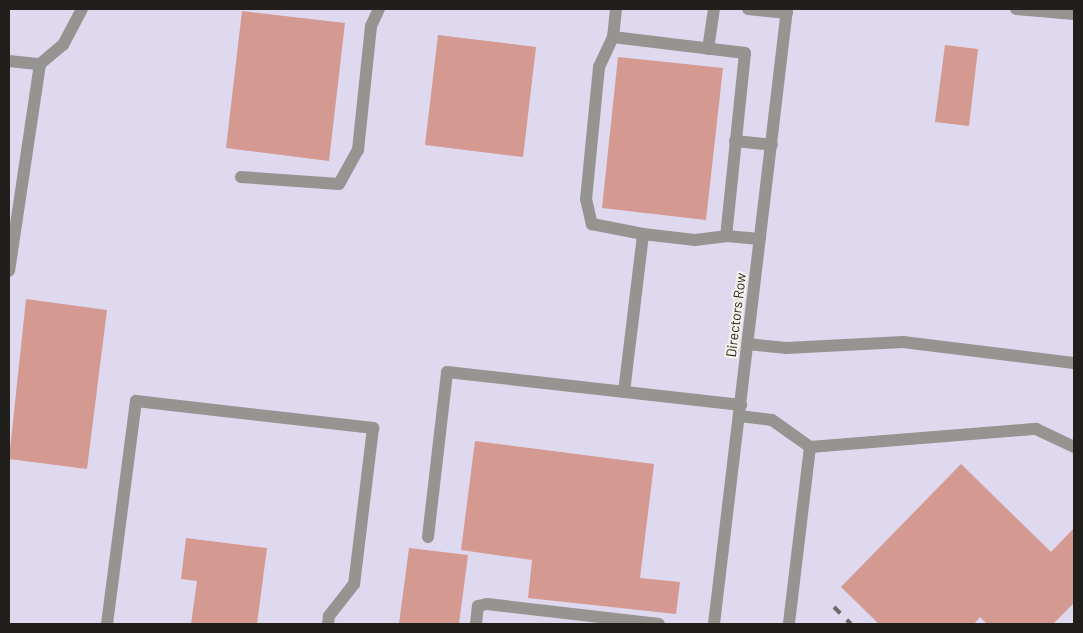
<!DOCTYPE html>
<style>
body{margin:0}
#map{position:relative;width:1083px;height:633px;overflow:hidden;background:#ebe6dd;font-family:Barlow,sans-serif}
div>[style]{position:absolute}
.industrial>*{inset:0;background:#ded9ef}
.building>*{inset:0;background:#d49991}
.minor>*{height:12px;margin:-6px;padding:0 6px;transform-origin:6px;border-radius:6px;background:#959490}
.rail>*{height:4px;margin-top:-2px;transform-origin:0;background:repeating-linear-gradient(90deg,#6d6a65 0 9px,transparent 0 18px)}
span{translate:-50% -50%;white-space:nowrap;text-align:center;line-height:1.15;-webkit-text-stroke:4.5px #f8f3ea;paint-order:stroke}
.street-label{font-size:14px;color:#211f1c}
.frame{position:absolute;inset:0;border:10px solid #211f1c;pointer-events:none}
</style>
<div id="map">
<div class="industrial">
<i style="clip-path:polygon(9px 9px,1074px 9px,1074px 624px,9px 624px)"></i>
</div>
<div class="building">
<i style="clip-path:polygon(242px 11px,345px 23px,329px 161px,226px 148px)"></i>
<i style="clip-path:polygon(438px 35px,536px 47px,523px 157px,425px 145px)"></i>
<i style="clip-path:polygon(945px 45px,978px 49px,969px 126px,935px 122px)"></i>
<i style="clip-path:polygon(618px 57px,723px 68px,706px 220px,602px 208px)"></i>
<i style="clip-path:polygon(26px 299px,107px 310px,87px 469px,9px 459px)"></i>
<i style="clip-path:polygon(475px 441px,654px 464px,640px 578px,680px 582px,676px 614px,528px 598px,532px 560px,461px 550px)"></i>
<i style="clip-path:polygon(961px 464px,1051px 552px,1074px 528px,1074px 603px,1053px 624px,987px 624px,980px 617px,974px 624px,879px 624px,841px 587px)"></i>
<i style="clip-path:polygon(186px 538px,267px 548px,257px 624px,191px 624px,197px 581px,181px 579px)"></i>
<i style="clip-path:polygon(409px 548px,468px 555px,459px 624px,399px 624px)"></i>
</div>
<div class="minor">
<i style="left:616px;top:9px;width:28px;rotate:96deg"></i>
<i style="left:613px;top:37px;width:133px;rotate:6.9deg"></i>
<i style="left:745px;top:53px;width:184px;rotate:95.9deg"></i>
<i style="left:726px;top:236px;width:34px;rotate:5deg"></i>
<i style="left:748px;top:9px;width:39px;rotate:6deg"></i>
<i style="left:1016px;top:9px;width:58px;rotate:4.9deg"></i>
<i style="left:613px;top:37px;width:33px;rotate:115deg"></i>
<i style="left:599px;top:67px;width:133px;rotate:95.6deg"></i>
<i style="left:586px;top:199px;width:26px;rotate:77deg"></i>
<i style="left:592px;top:224px;width:52px;rotate:11.1deg"></i>
<i style="left:708px;top:49px;width:40px;rotate:-81.5deg"></i>
<i style="left:9px;top:61px;width:31px;rotate:6deg"></i>
<i style="left:40px;top:64px;width:209px;rotate:98.5deg"></i>
<i style="left:40px;top:64px;width:30px;rotate:-40deg"></i>
<i style="left:63px;top:45px;width:41px;rotate:-62.2deg"></i>
<i style="left:735px;top:141px;width:37px;rotate:6deg"></i>
<i style="left:241px;top:177px;width:98px;rotate:4.1deg"></i>
<i style="left:339px;top:184px;width:39px;rotate:-61deg"></i>
<i style="left:358px;top:150px;width:125px;rotate:-84deg"></i>
<i style="left:371px;top:26px;width:19px;rotate:-65deg"></i>
<i style="left:748px;top:344px;width:38px;rotate:6deg"></i>
<i style="left:786px;top:348px;width:117px;rotate:-2.9deg"></i>
<i style="left:903px;top:342px;width:172px;rotate:7deg"></i>
<i style="left:624px;top:392px;width:159px;rotate:-83.1deg"></i>
<i style="left:643px;top:234px;width:52px;rotate:6.6deg"></i>
<i style="left:695px;top:240px;width:31px;rotate:-7deg"></i>
<i style="left:739px;top:416px;width:33px;rotate:7deg"></i>
<i style="left:772px;top:420px;width:47px;rotate:35.4deg"></i>
<i style="left:810px;top:447px;width:178px;rotate:96.8deg"></i>
<i style="left:810px;top:447px;width:227px;rotate:-4.6deg"></i>
<i style="left:1036px;top:429px;width:42px;rotate:25.3deg"></i>
<i style="left:428px;top:537px;width:166px;rotate:-83.4deg"></i>
<i style="left:447px;top:372px;width:296px;rotate:6.4deg"></i>
<i style="left:107px;top:624px;width:225px;rotate:-82.6deg"></i>
<i style="left:136px;top:401px;width:239px;rotate:6.5deg"></i>
<i style="left:373px;top:428px;width:157px;rotate:96.9deg"></i>
<i style="left:354px;top:584px;width:41px;rotate:128deg"></i>
<i style="left:329px;top:616px;width:8px;rotate:97deg"></i>
<i style="left:476px;top:624px;width:18px;rotate:-84deg"></i>
<i style="left:478px;top:606px;width:9px;rotate:-13deg"></i>
<i style="left:487px;top:604px;width:173px;rotate:6.6deg"></i>
<i style="left:714px;top:624px;width:619px;rotate:-83.23deg"></i>
</div>
<div class="rail">
<i style="left:834px;top:607px;width:24px;rotate:45deg"></i>
</div>
<div class="street-label">
<span style="left:736px;top:315px;rotate:-83deg">Directors Row</span>
</div>
<div class="frame"></div>
</div>
